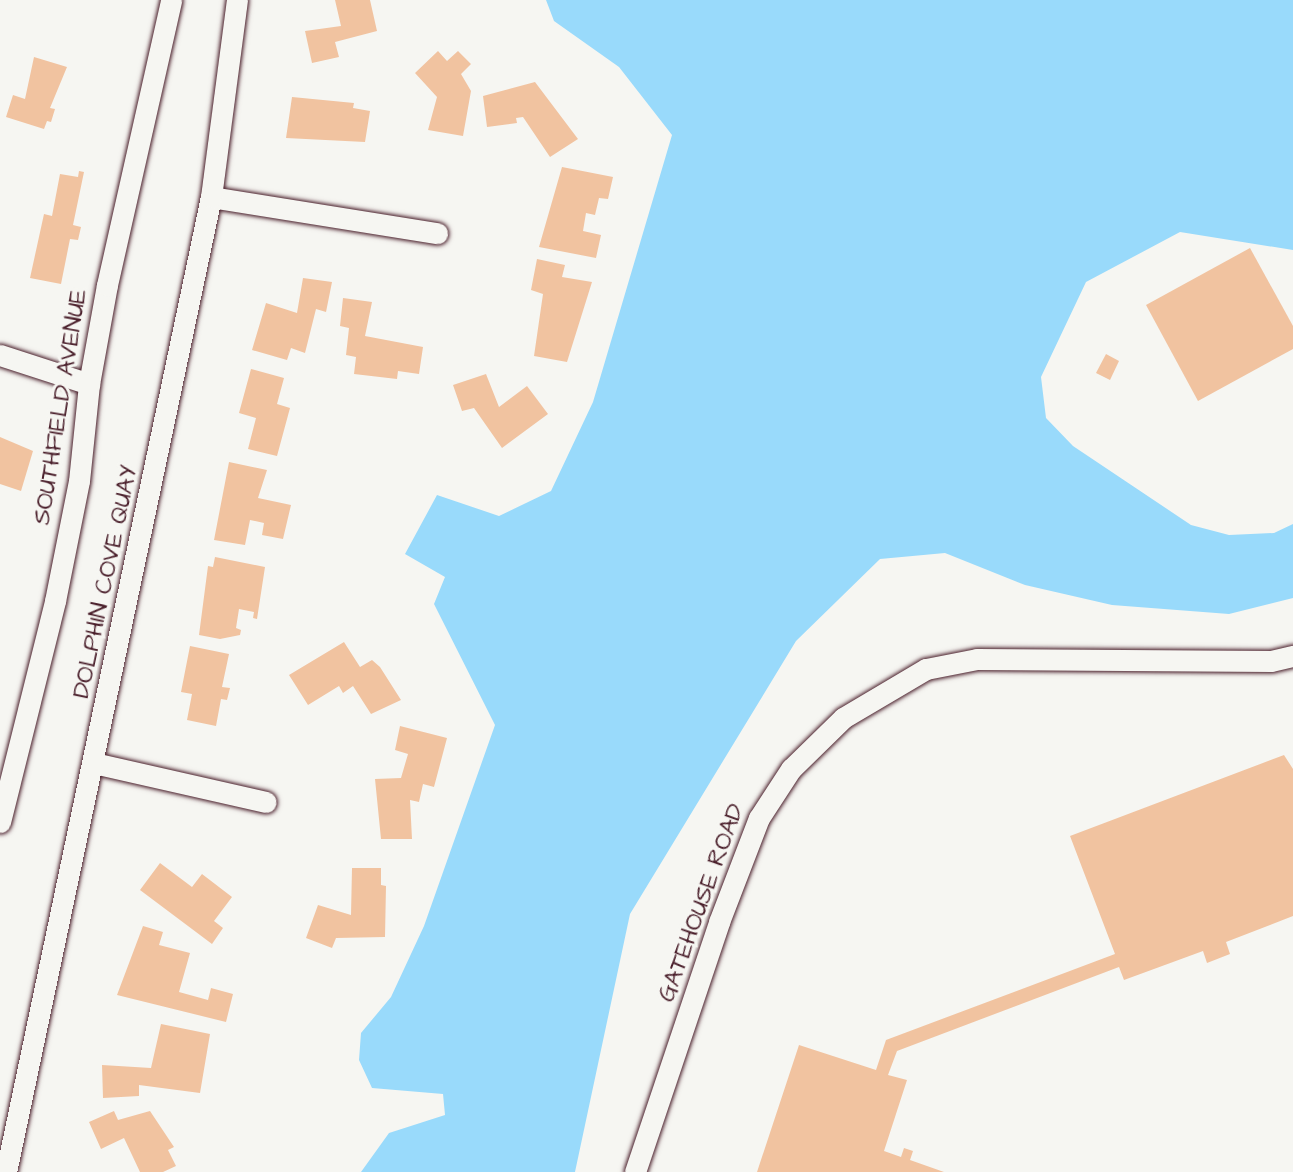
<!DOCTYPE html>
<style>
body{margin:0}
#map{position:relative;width:1293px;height:1172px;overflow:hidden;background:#f6f6f2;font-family:"Architects Daughter",sans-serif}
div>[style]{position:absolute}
.water>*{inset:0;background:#99dafb}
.building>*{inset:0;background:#f1c3a0}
.roads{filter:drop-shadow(0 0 2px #4a1f2b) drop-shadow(0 0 2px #4a1f2b)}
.street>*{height:21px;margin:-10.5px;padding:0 10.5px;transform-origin:10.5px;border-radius:10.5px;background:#f6f6f2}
span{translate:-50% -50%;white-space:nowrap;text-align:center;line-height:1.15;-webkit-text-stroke:6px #f6f6f2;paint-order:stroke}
.street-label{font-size:24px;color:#4a1f2b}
</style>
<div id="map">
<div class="water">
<i style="clip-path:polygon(546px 0,1293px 0,1293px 250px,1180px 232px,1086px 282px,1041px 377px,1046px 418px,1073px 446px,1191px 525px,1229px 535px,1274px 533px,1293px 524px,1293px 598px,1229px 614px,1112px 605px,1025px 585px,945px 553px,880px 559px,796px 641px,630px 914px,575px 1172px,361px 1172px,389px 1133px,445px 1115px,443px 1094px,372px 1088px,359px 1060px,361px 1033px,391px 997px,424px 926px,495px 725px,434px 604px,445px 577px,405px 554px,437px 495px,499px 516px,551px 491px,593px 402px,672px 135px,619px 67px,554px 21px)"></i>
</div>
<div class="building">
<i style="clip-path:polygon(335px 0,370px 0,377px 31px,335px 42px,339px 57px,312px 63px,305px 31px,341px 26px)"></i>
<i style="clip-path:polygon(438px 51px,447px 61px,458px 51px,471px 64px,461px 74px,471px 91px,463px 136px,428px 130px,437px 97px,415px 73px)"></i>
<i style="clip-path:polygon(34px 57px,67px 67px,50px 108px,55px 109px,51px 122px,47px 121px,44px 129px,6px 117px,13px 95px,25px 99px)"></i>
<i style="clip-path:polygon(535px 82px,578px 139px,550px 157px,523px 117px,516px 118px,517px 123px,487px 127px,483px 96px)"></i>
<i style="clip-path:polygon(292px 97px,354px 103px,353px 108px,370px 111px,365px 142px,286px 138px)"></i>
<i style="clip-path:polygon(562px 167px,613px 177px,608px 199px,599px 198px,595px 215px,586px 213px,583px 231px,601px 235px,596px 258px,539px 247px)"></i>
<i style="clip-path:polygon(79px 171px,84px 172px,73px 225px,81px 227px,78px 240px,70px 239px,61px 284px,30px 278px,44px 214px,52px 216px,60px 174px,78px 177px)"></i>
<i style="clip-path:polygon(1250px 248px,1293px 326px,1293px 349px,1198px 401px,1146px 305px)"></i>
<i style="clip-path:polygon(537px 259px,565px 265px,562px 277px,592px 282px,567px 362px,534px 356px,543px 294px,531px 290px)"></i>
<i style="clip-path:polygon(303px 278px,332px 282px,326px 312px,316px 309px,305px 353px,291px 348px,287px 360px,252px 350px,266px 303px,297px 313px)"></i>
<i style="clip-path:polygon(343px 298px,372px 302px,365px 336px,423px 347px,419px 374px,398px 371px,397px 379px,354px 374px,356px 357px,346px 355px,349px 328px,340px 326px)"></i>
<i style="clip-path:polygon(1106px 354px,1119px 361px,1110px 380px,1096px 373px)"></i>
<i style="clip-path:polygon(251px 369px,284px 378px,277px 404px,290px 408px,277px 456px,248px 449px,256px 418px,239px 413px)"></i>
<i style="clip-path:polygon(486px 374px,499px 407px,527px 386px,548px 414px,502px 448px,474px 408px,462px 411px,453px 385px)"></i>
<i style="clip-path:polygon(0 437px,33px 451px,21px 491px,0 484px)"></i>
<i style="clip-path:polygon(229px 462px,267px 470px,258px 498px,291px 505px,283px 539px,262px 535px,264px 523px,250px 520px,245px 545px,214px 540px)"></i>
<i style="clip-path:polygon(215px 557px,265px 567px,257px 619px,253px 618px,254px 612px,239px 609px,236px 628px,241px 630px,240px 635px,220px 639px,199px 635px,208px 566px,213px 567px)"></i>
<i style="clip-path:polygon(344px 642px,360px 667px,372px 660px,380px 667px,401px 700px,371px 714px,353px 686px,343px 693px,339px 686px,308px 705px,289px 675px)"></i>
<i style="clip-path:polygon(190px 646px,229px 654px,222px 687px,230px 688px,227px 700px,221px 699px,216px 726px,187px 720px,192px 694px,181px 692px)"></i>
<i style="clip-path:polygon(400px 726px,447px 738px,434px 787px,423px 784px,419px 802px,410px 800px,412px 839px,381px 839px,375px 779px,401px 778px,408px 754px,395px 750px)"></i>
<i style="clip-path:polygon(1284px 755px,1293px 769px,1293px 916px,1226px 942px,1230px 954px,1207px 963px,1203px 951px,1124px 980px,1119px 967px,897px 1051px,888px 1075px,907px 1080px,884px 1151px,901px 1157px,904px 1148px,913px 1151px,910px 1160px,944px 1172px,757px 1172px,799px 1045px,876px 1070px,886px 1040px,1115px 954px,1070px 836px)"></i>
<i style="clip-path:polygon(160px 863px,192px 887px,202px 874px,232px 897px,214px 921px,223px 928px,212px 944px,140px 890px)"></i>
<i style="clip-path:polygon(352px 868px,381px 868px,381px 885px,386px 886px,385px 937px,336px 938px,332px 948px,306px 938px,318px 905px,351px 915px)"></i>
<i style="clip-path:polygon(143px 926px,163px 932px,159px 945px,190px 953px,179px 992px,208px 1000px,211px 988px,233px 994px,226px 1022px,117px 995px)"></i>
<i style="clip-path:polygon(161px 1024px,210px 1034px,200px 1093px,139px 1085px,139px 1096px,103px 1098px,102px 1065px,151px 1068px)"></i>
<i style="clip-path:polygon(114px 1111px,118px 1120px,150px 1111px,174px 1147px,168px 1150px,176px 1166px,163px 1172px,140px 1172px,124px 1138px,101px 1149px,89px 1122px)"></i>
</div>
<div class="roads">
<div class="street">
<i style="left:211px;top:197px;width:229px;rotate:9.1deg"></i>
<i style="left:0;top:355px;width:94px;rotate:18deg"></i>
<i style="left:94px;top:763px;width:176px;rotate:12.8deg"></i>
<i style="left:0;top:822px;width:228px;rotate:-76deg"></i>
<i style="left:55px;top:601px;width:122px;rotate:-78.7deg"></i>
<i style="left:79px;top:481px;width:98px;rotate:-84.1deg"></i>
<i style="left:89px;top:384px;width:101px;rotate:-79.7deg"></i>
<i style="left:107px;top:285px;width:292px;rotate:-77.3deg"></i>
<i style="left:6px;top:1172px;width:996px;rotate:-78.13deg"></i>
<i style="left:211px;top:197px;width:199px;rotate:-82.5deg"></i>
<i style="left:635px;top:1172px;width:264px;rotate:-71.4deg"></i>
<i style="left:719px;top:922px;width:111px;rotate:-69deg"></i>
<i style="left:759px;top:818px;width:59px;rotate:-56.9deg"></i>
<i style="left:791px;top:769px;width:73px;rotate:-44.4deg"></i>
<i style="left:843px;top:718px;width:96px;rotate:-30.6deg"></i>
<i style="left:926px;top:669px;width:52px;rotate:-11.1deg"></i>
<i style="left:977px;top:659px;width:294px;rotate:0.4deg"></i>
<i style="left:1271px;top:661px;width:23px;rotate:-13deg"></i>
</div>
</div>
<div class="street-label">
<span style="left:61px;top:407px;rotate:-81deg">SOUTHFIELD AVENUE</span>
<span style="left:106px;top:582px;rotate:-78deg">DOLPHIN COVE QUAY</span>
<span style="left:702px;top:903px;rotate:-70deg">GATEHOUSE ROAD</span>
</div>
</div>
